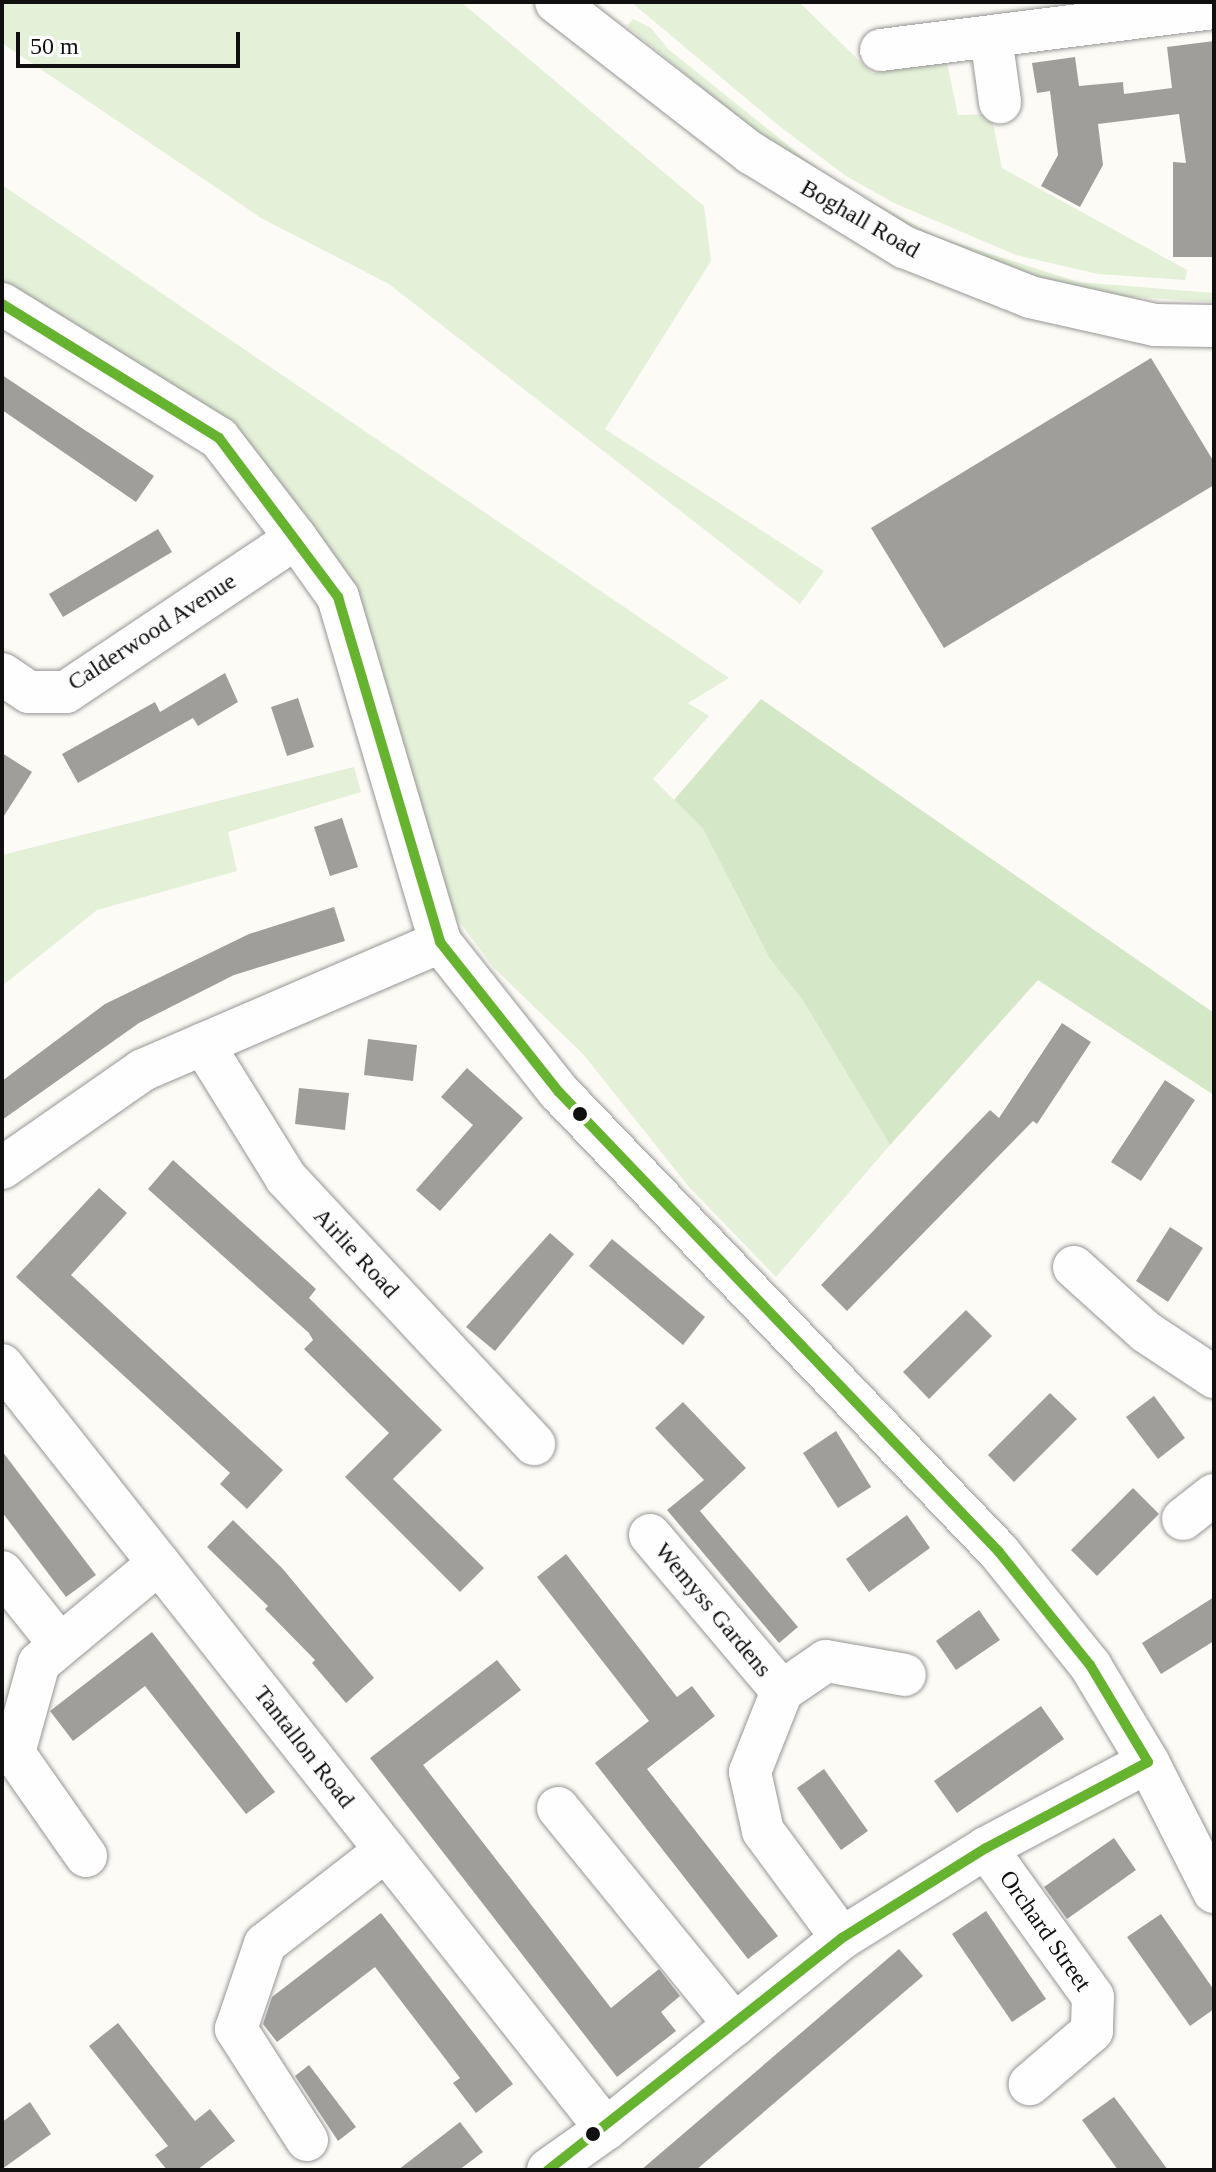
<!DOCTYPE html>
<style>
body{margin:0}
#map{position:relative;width:1216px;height:2172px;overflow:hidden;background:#fcfbf6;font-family:Georgia,serif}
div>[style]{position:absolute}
.green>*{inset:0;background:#e4f0d8}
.forest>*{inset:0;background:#d4e7c6}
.building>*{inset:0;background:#a09e9b}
.roads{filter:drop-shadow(0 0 2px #969694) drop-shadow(0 0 2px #969694)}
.minor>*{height:42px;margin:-21px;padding:0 21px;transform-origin:21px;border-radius:21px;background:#fffefe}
.bus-1>*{height:10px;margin:-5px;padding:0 5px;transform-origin:5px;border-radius:5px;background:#65b32e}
.dots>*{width:22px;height:22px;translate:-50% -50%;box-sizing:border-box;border:4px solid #fff;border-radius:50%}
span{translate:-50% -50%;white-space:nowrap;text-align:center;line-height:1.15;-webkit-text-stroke:8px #fff;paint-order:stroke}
.street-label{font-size:24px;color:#101010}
.frame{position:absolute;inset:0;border:4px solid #101010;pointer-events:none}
.scale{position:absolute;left:16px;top:32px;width:224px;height:36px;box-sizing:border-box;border:4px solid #101010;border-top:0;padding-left:10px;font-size:24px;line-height:28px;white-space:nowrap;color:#101010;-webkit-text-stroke:6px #fff;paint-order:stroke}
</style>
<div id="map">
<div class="green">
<i style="clip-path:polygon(2px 2px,461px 2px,704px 206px,711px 261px,605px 429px,824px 571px,800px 604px,389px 284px,261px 218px,2px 43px)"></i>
<i style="clip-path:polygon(631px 2px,799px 2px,872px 73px,947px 63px,958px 115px,991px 114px,1002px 168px,1187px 270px,1185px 280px,1098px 274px,1016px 255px,894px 203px,846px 176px,778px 125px)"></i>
<i style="clip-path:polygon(633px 19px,651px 28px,668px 49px,829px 178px,935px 236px,1078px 282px,1214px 293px,1214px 302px,1119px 296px,1026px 277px,932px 242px,778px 150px,627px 26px)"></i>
<i style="clip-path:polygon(2px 185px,729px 678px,688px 703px,709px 716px,653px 779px,703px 829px,770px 959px,802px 999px,890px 1145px,776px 1277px,689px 1187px,583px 1054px,493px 967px,453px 913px,407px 757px,356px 611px,308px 517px,235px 436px,2px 283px)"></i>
<i style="clip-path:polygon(354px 767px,361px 792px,228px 832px,237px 871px,97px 910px,2px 986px,2px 855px)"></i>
</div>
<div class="forest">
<i style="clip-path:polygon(761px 699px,1214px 1013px,1214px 1095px,1038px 980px,890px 1145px,802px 999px,770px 959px,703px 829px,674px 800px)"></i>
</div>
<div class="building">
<i style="clip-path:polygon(1214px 41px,1214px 257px,1173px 257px,1173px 162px,1186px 163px,1179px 114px,1098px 124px,1103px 165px,1080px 207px,1041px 186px,1058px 155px,1050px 91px,1037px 93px,1032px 63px,1075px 57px,1079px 86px,1123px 82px,1124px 94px,1172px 88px,1167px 47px)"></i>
<i style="clip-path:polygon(1151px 358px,1214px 462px,1214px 485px,944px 648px,871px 528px)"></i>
<i style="clip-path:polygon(2px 375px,154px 476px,136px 502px,2px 410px)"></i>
<i style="clip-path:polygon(158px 529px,172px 552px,63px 617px,49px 594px)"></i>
<i style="clip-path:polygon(225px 673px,238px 702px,198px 726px,193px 718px,78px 783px,62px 754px,155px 702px,160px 712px)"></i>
<i style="clip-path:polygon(298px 698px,314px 747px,287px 756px,271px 707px)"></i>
<i style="clip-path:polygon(2px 753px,32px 772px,2px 819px)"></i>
<i style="clip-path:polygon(342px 818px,358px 867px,330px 876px,314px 827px)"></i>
<i style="clip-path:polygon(334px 907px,345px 941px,234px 975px,139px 1023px,2px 1120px,2px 1081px,105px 1004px,249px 934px)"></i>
<i style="clip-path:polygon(1062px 1023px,1091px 1042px,1037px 1124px,1033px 1121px,847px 1311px,821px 1285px,990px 1110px,999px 1118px)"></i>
<i style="clip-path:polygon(368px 1039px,417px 1045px,413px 1081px,364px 1075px)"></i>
<i style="clip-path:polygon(467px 1068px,523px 1118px,440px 1211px,416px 1190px,473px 1125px,441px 1097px)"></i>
<i style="clip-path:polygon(1165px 1080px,1195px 1100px,1141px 1181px,1111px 1162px)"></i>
<i style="clip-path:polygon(299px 1088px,349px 1093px,345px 1130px,295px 1124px)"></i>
<i style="clip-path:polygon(173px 1160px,316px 1289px,309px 1298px,442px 1430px,393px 1479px,484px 1568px,460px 1592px,345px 1477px,389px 1433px,304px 1349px,313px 1340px,309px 1333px,148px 1189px)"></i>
<i style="clip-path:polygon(99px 1188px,127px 1213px,71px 1275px,283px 1470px,247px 1509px,220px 1484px,230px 1473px,16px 1277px)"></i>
<i style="clip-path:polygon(1170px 1227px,1203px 1248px,1168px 1302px,1136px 1281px)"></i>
<i style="clip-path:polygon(550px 1233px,574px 1254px,495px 1351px,466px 1327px)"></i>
<i style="clip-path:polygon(612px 1239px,705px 1317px,683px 1345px,589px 1266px)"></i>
<i style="clip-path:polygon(966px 1310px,992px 1336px,929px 1399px,903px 1372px)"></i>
<i style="clip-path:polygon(1050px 1393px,1077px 1419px,1014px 1482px,988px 1455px)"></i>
<i style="clip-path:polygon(1154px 1396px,1185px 1438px,1158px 1459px,1126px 1417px)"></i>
<i style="clip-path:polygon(683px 1402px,746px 1468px,700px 1511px,798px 1627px,779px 1643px,667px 1510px,704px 1480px,655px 1428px)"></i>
<i style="clip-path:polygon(836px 1431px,871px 1487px,838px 1508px,803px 1453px)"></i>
<i style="clip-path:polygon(2px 1451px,96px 1575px,66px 1597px,2px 1512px)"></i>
<i style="clip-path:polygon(1133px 1488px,1159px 1514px,1097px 1576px,1071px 1550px)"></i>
<i style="clip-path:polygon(907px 1515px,930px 1548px,869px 1592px,846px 1559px)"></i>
<i style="clip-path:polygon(233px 1520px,282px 1568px,374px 1678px,346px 1703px,312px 1663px,315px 1660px,265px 1609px,268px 1606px,207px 1547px)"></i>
<i style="clip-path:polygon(566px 1554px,677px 1697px,692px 1686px,715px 1716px,647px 1769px,778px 1936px,748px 1959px,595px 1763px,649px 1721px,537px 1577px)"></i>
<i style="clip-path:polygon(1214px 1597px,1214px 1641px,1161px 1674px,1142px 1643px)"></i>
<i style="clip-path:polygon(979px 1610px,1000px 1640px,956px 1670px,936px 1641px)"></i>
<i style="clip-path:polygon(152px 1632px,275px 1792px,246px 1814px,145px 1686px,73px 1741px,50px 1711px)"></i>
<i style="clip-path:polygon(497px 1660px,521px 1690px,423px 1765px,611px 2008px,659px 1969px,680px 1996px,661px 2012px,676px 2031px,617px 2077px,370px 1758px)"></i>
<i style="clip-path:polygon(1041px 1706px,1064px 1739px,957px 1813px,934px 1781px)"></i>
<i style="clip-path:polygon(824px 1769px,868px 1831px,841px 1850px,797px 1788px)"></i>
<i style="clip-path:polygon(1114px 1838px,1136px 1870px,1067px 1919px,1044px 1887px)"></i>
<i style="clip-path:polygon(986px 1911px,1046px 1999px,1012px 2022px,952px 1934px)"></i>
<i style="clip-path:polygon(381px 1913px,513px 2084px,476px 2113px,453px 2083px,460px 2078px,375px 1967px,277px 2042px,263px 2024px,272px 1997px)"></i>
<i style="clip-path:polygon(1161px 1914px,1214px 1990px,1214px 2009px,1190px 2026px,1127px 1937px)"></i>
<i style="clip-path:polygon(899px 1949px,923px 1976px,696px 2170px,641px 2170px)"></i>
<i style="clip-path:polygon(118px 2023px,195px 2121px,210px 2109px,235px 2141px,197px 2170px,167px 2170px,155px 2155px,168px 2146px,89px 2046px)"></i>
<i style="clip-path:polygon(309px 2065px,356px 2127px,338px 2141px,295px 2076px)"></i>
<i style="clip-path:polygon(1114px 2097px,1129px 2117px,1168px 2170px,1118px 2170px,1082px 2120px)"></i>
<i style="clip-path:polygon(30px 2102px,51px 2134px,2px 2169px,2px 2122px)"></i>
<i style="clip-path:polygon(460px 2122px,483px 2152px,459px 2170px,398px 2170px)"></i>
</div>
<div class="roads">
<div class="minor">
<i style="left:556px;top:2px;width:247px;rotate:37.8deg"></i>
<i style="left:751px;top:153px;width:180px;rotate:31.6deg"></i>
<i style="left:904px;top:247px;width:136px;rotate:21.6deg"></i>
<i style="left:1030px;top:297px;width:128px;rotate:12.6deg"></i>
<i style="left:1155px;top:325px;width:59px;rotate:1deg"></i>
<i style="left:991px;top:37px;width:66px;rotate:82.1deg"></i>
<i style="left:881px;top:50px;width:336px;rotate:-7.2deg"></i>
<i style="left:2px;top:304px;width:255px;rotate:31.7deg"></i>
<i style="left:219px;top:438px;width:126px;rotate:52.4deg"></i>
<i style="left:296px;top:538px;width:72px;rotate:54.6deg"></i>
<i style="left:338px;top:597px;width:360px;rotate:73.5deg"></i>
<i style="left:440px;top:942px;width:191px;rotate:51.6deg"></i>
<i style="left:559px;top:1092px;width:637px;rotate:46.27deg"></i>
<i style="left:999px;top:1552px;width:145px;rotate:51.2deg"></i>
<i style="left:1090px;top:1665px;width:113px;rotate:59.1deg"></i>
<i style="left:1148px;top:1762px;width:146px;rotate:63.1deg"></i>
<i style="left:2px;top:674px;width:32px;rotate:34deg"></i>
<i style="left:29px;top:692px;width:37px"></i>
<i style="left:66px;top:692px;width:277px;rotate:-33.8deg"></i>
<i style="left:203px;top:1044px;width:158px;rotate:58.2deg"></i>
<i style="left:286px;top:1178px;width:364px;rotate:47deg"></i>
<i style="left:2px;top:1168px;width:172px;rotate:-34.8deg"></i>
<i style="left:143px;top:1070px;width:323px;rotate:-23.3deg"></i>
<i style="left:1074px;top:1267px;width:97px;rotate:42.1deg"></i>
<i style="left:1146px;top:1332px;width:82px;rotate:33.5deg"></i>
<i style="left:2px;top:1365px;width:974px;rotate:51.67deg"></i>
<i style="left:1183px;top:1519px;width:39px;rotate:-38deg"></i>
<i style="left:650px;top:1535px;width:204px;rotate:49.8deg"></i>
<i style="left:782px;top:1691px;width:87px;rotate:111.6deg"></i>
<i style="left:750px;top:1772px;width:60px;rotate:77.6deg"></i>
<i style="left:763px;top:1831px;width:133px;rotate:53.6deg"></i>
<i style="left:2px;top:1572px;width:93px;rotate:51.5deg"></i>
<i style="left:782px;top:1691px;width:53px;rotate:-34.3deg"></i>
<i style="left:826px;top:1661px;width:80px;rotate:10deg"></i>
<i style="left:558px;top:1808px;width:280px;rotate:50.8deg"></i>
<i style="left:986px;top:1848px;width:183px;rotate:54.3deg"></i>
<i style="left:1093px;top:1997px;width:34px;rotate:92deg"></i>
<i style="left:1092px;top:2031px;width:82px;rotate:139.5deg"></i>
<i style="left:86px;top:1856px;width:126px;rotate:-125deg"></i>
<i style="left:14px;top:1753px;width:93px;rotate:-74.5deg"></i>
<i style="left:39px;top:1663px;width:156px;rotate:-39.8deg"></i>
<i style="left:307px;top:2140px;width:132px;rotate:-122.6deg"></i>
<i style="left:236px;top:2029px;width:90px;rotate:-71.2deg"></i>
<i style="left:265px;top:1944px;width:153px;rotate:-37.8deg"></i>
<i style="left:548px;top:2170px;width:71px;rotate:-35.3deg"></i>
<i style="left:606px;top:2129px;width:304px;rotate:-39deg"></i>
<i style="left:842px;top:1938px;width:170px;rotate:-32deg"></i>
<i style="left:986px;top:1848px;width:183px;rotate:-28deg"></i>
</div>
</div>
<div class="bus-1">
<i style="left:2px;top:304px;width:255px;rotate:31.7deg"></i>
<i style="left:219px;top:438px;width:199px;rotate:53.2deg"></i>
<i style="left:338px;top:597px;width:360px;rotate:73.5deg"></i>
<i style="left:440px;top:942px;width:191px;rotate:51.6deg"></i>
<i style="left:559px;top:1092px;width:637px;rotate:46.27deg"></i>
<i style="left:999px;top:1552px;width:145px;rotate:51.2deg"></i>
<i style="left:1090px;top:1665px;width:113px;rotate:59.1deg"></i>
<i style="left:1148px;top:1762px;width:183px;rotate:152deg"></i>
<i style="left:986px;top:1848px;width:170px;rotate:148deg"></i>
<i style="left:842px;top:1938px;width:375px;rotate:141.7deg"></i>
</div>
<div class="dots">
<i style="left:580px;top:1114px;background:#101010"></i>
<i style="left:593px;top:2134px;background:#101010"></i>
</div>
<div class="street-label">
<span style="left:860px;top:219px;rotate:30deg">Boghall Road</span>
<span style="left:152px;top:632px;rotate:-33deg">Calderwood Avenue</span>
<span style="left:356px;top:1253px;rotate:47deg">Airlie Road</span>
<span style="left:713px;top:1610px;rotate:50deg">Wemyss Gardens</span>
<span style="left:304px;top:1747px;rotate:52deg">Tantallon Road</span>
<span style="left:1045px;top:1931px;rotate:55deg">Orchard Street</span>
</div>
<div class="frame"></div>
<div class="scale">50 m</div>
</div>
